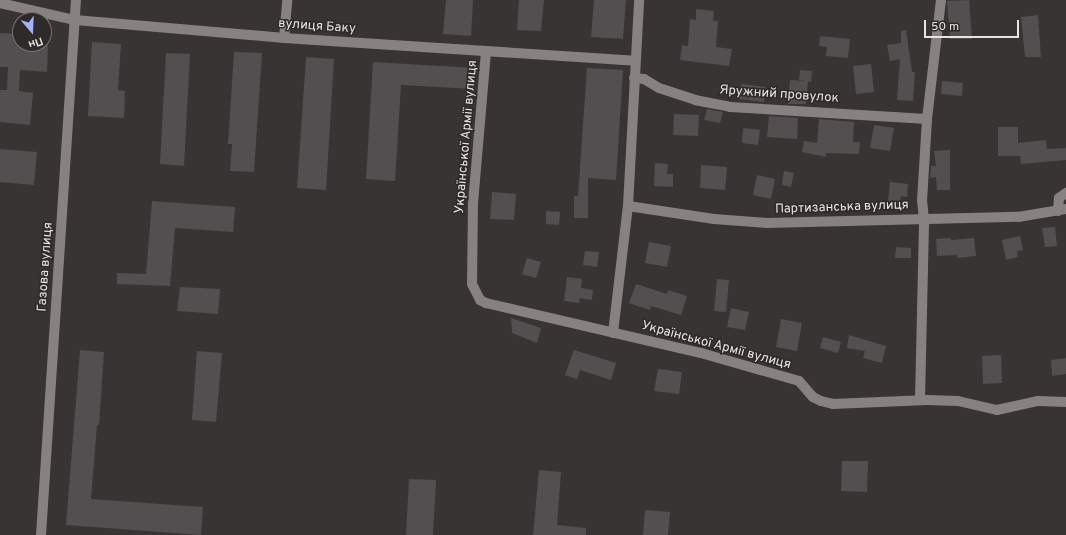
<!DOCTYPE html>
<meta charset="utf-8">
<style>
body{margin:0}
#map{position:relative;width:1066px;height:535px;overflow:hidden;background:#383434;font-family:Overpass,sans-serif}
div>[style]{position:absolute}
.building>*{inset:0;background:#534e50}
.minor>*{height:10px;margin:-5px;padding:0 5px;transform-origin:5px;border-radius:5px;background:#878181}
span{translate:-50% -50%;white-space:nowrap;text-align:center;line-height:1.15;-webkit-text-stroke:3px #2e2a2a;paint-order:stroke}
.street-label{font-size:13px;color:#e7e4e4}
.north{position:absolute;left:12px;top:12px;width:40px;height:40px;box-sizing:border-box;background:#2e2a2a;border:1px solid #787474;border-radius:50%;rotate:161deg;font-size:11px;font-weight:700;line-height:16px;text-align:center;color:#e7e4e4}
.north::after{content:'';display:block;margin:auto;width:14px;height:18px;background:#a6b1fc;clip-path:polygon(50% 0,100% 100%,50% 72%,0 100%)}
.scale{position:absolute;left:924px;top:20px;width:95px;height:18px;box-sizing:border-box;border:2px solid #e7e4e4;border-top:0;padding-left:5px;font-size:12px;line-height:14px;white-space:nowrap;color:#e7e4e4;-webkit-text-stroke:3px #2e2a2a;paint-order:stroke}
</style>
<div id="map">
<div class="building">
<i style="clip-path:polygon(446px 0,473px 0,471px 36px,443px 34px)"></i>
<i style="clip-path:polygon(519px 0,544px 0,541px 31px,517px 30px)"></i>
<i style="clip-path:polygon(594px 0,626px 0,623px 39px,591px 37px)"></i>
<i style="clip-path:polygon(969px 0,972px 39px,950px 39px,947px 1px)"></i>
<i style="clip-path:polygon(696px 9px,714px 11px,713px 21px,718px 21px,716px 47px,732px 49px,729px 66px,680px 60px,682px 45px,688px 46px,690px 19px,696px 20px)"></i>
<i style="clip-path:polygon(1038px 15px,1041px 57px,1025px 57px,1021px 17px)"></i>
<i style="clip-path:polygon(906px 30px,912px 72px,915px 72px,913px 101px,897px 100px,900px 59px,890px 61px,887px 45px,901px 43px,901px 31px)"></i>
<i style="clip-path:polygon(0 33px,20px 34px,20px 44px,48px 44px,47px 72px,20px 70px,19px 91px,33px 93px,30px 125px,0 122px,0 90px,7px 90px,8px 67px,0 67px)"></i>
<i style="clip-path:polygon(820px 36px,850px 39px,848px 58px,826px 56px,827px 47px,819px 46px)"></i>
<i style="clip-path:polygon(92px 42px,121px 44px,118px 90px,125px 91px,124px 118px,88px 116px)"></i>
<i style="clip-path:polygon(234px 52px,262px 53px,254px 172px,230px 171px,232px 144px,228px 144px)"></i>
<i style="clip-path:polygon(166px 53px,190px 54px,184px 166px,160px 164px)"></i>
<i style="clip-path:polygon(306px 57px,334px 59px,326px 190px,297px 188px)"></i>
<i style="clip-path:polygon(373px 62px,475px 68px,474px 89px,401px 85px,395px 181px,366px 179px)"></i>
<i style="clip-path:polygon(871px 64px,874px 92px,856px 94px,853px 66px)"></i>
<i style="clip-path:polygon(587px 68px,623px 70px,616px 180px,588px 178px,588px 218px,574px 218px,574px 196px,578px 196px)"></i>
<i style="clip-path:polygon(800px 70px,812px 71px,811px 82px,808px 81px,806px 104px,788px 104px,790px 80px,806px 81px,799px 80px)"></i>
<i style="clip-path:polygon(942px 81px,963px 83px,962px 96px,941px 94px)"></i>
<i style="clip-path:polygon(741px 84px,766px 87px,764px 102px,739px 99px)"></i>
<i style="clip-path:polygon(707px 109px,723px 112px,720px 123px,704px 120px)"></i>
<i style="clip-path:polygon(674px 114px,699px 115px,698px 136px,673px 135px)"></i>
<i style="clip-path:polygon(769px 116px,798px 118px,797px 139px,767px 137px)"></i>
<i style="clip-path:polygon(819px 119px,854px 122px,853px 142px,860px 142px,859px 154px,826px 153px,826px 157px,802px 152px,804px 141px,817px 143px)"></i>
<i style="clip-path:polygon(874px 125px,894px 128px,890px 151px,870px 148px)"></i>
<i style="clip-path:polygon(998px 127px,1018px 127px,1018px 143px,1046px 140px,1047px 149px,1066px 148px,1066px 160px,1021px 164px,1020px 156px,998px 156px)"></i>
<i style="clip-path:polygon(743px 128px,760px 130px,758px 145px,742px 143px)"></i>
<i style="clip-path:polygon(0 149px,37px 152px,34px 185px,0 182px)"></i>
<i style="clip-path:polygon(950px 150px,950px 190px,937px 190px,936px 177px,930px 178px,931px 166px,936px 166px,934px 151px)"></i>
<i style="clip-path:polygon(655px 163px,668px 164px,667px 174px,673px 174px,673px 187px,654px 186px)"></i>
<i style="clip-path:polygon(701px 165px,727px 167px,725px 190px,700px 188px)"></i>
<i style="clip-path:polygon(784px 171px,794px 173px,791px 187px,782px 185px)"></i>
<i style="clip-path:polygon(757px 175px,775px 179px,771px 199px,753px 195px)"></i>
<i style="clip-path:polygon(890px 182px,908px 184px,907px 197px,901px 196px,900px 203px,888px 201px)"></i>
<i style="clip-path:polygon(492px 192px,516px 194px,514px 220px,490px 219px)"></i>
<i style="clip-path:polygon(152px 201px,235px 207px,233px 232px,175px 228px,170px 286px,117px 284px,117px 273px,146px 274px)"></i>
<i style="clip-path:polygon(546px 211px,560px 212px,559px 225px,546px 224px)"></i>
<i style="clip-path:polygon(1055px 227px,1057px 246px,1045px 247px,1042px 228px)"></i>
<i style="clip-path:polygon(1020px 236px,1023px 250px,1017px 251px,1018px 257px,1006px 260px,1002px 240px)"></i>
<i style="clip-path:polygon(951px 238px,951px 240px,974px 238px,976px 256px,957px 258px,957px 255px,937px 256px,936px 239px)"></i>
<i style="clip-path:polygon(649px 242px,671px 246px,667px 267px,645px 263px)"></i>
<i style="clip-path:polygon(896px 247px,911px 248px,911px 258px,895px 258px)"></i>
<i style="clip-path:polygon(585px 251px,599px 252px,597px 267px,583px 265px)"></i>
<i style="clip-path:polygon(527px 258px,541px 262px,536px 278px,522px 274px)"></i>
<i style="clip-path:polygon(567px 277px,582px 279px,581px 288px,593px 290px,592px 300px,580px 298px,579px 303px,564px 301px)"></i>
<i style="clip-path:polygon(717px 279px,729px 280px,726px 312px,714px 311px)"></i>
<i style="clip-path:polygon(636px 284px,667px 294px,668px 290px,687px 296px,681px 315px,651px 306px,650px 310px,629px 303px)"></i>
<i style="clip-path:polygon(180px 287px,220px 289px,218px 314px,177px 311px)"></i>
<i style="clip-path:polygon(731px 308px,749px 312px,745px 330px,727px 327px)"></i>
<i style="clip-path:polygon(511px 318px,541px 328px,537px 343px,512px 333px)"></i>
<i style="clip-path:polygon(781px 319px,802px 323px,797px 351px,776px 347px)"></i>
<i style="clip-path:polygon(849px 335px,886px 346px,882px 363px,863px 358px,865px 351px,847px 348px)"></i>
<i style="clip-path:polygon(823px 337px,841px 342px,838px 353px,820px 348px)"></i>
<i style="clip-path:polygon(80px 350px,104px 352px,99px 425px,97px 425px,91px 499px,203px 507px,201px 535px,66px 525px)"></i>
<i style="clip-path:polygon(574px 350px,616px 363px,611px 380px,580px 370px,577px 379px,565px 375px)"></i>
<i style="clip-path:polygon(197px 351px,222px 353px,216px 422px,192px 420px)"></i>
<i style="clip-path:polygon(1001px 355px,1002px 383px,983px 384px,982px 356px)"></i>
<i style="clip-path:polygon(1066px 358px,1066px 374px,1052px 376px,1051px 360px)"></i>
<i style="clip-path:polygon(658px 369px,682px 372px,679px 394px,654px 391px)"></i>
<i style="clip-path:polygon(842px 461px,868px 461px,867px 492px,841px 491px)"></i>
<i style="clip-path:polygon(539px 470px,561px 472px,557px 525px,586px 528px,586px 535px,533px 535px)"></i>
<i style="clip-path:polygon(409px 479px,436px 480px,433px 535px,406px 535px)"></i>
<i style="clip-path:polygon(645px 510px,670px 512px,668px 535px,643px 535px)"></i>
</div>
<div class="minor">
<i style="left:0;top:3px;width:77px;rotate:12.8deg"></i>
<i style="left:75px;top:20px;width:210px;rotate:4.9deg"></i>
<i style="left:284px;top:38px;width:352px;rotate:3.7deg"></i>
<i style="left:284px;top:38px;width:38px;rotate:-85deg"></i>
<i style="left:486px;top:52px;width:153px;rotate:94.9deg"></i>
<i style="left:473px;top:204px;width:80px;rotate:90.7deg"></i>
<i style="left:472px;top:284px;width:18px;rotate:63deg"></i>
<i style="left:480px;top:300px;width:7px;rotate:27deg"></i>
<i style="left:486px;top:303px;width:221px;rotate:13.1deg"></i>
<i style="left:701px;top:353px;width:102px;rotate:15.9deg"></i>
<i style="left:799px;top:381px;width:21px;rotate:49deg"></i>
<i style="left:813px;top:397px;width:9px;rotate:27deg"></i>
<i style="left:821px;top:401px;width:12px;rotate:14deg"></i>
<i style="left:833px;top:404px;width:94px;rotate:-2.4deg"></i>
<i style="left:927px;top:400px;width:31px;rotate:2deg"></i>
<i style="left:958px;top:401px;width:40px;rotate:13deg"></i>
<i style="left:997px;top:410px;width:42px;rotate:-12.4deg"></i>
<i style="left:1038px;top:401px;width:28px;rotate:2deg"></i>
<i style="left:634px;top:78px;width:10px;rotate:6deg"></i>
<i style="left:644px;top:79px;width:17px;rotate:31deg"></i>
<i style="left:659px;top:88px;width:38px;rotate:18deg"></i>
<i style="left:695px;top:100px;width:36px;rotate:11deg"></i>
<i style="left:730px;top:107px;width:197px;rotate:3.5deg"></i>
<i style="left:628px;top:206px;width:87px;rotate:8.6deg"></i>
<i style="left:714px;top:219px;width:53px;rotate:4.3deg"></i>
<i style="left:767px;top:223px;width:251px;rotate:-1.4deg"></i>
<i style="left:1018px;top:217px;width:49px;rotate:-9.5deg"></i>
<i style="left:1058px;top:211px;width:13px;rotate:-86deg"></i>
<i style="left:1059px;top:198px;width:9px;rotate:-36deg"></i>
<i style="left:613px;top:333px;width:128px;rotate:-83.3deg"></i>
<i style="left:628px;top:206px;width:206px;rotate:-86.9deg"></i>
<i style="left:920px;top:400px;width:181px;rotate:-88.7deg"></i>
<i style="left:924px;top:219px;width:18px;rotate:-96deg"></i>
<i style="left:922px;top:201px;width:82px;rotate:-86.5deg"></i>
<i style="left:927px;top:119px;width:120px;rotate:-83.3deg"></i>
<i style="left:41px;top:535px;width:536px;rotate:-86.26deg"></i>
</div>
<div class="street-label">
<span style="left:317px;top:27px;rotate:4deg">вулиця Баку</span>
<span style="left:779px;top:95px;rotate:4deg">Яружний провулок</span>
<span style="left:467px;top:137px;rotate:-85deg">Української Армії вулиця</span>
<span style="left:842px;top:208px;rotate:-2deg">Партизанська вулиця</span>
<span style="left:46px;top:267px;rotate:-86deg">Газова вулиця</span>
<span style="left:716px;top:346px;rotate:15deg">Української Армії вулиця</span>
</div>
<div class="north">Пн</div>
<div class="scale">50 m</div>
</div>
